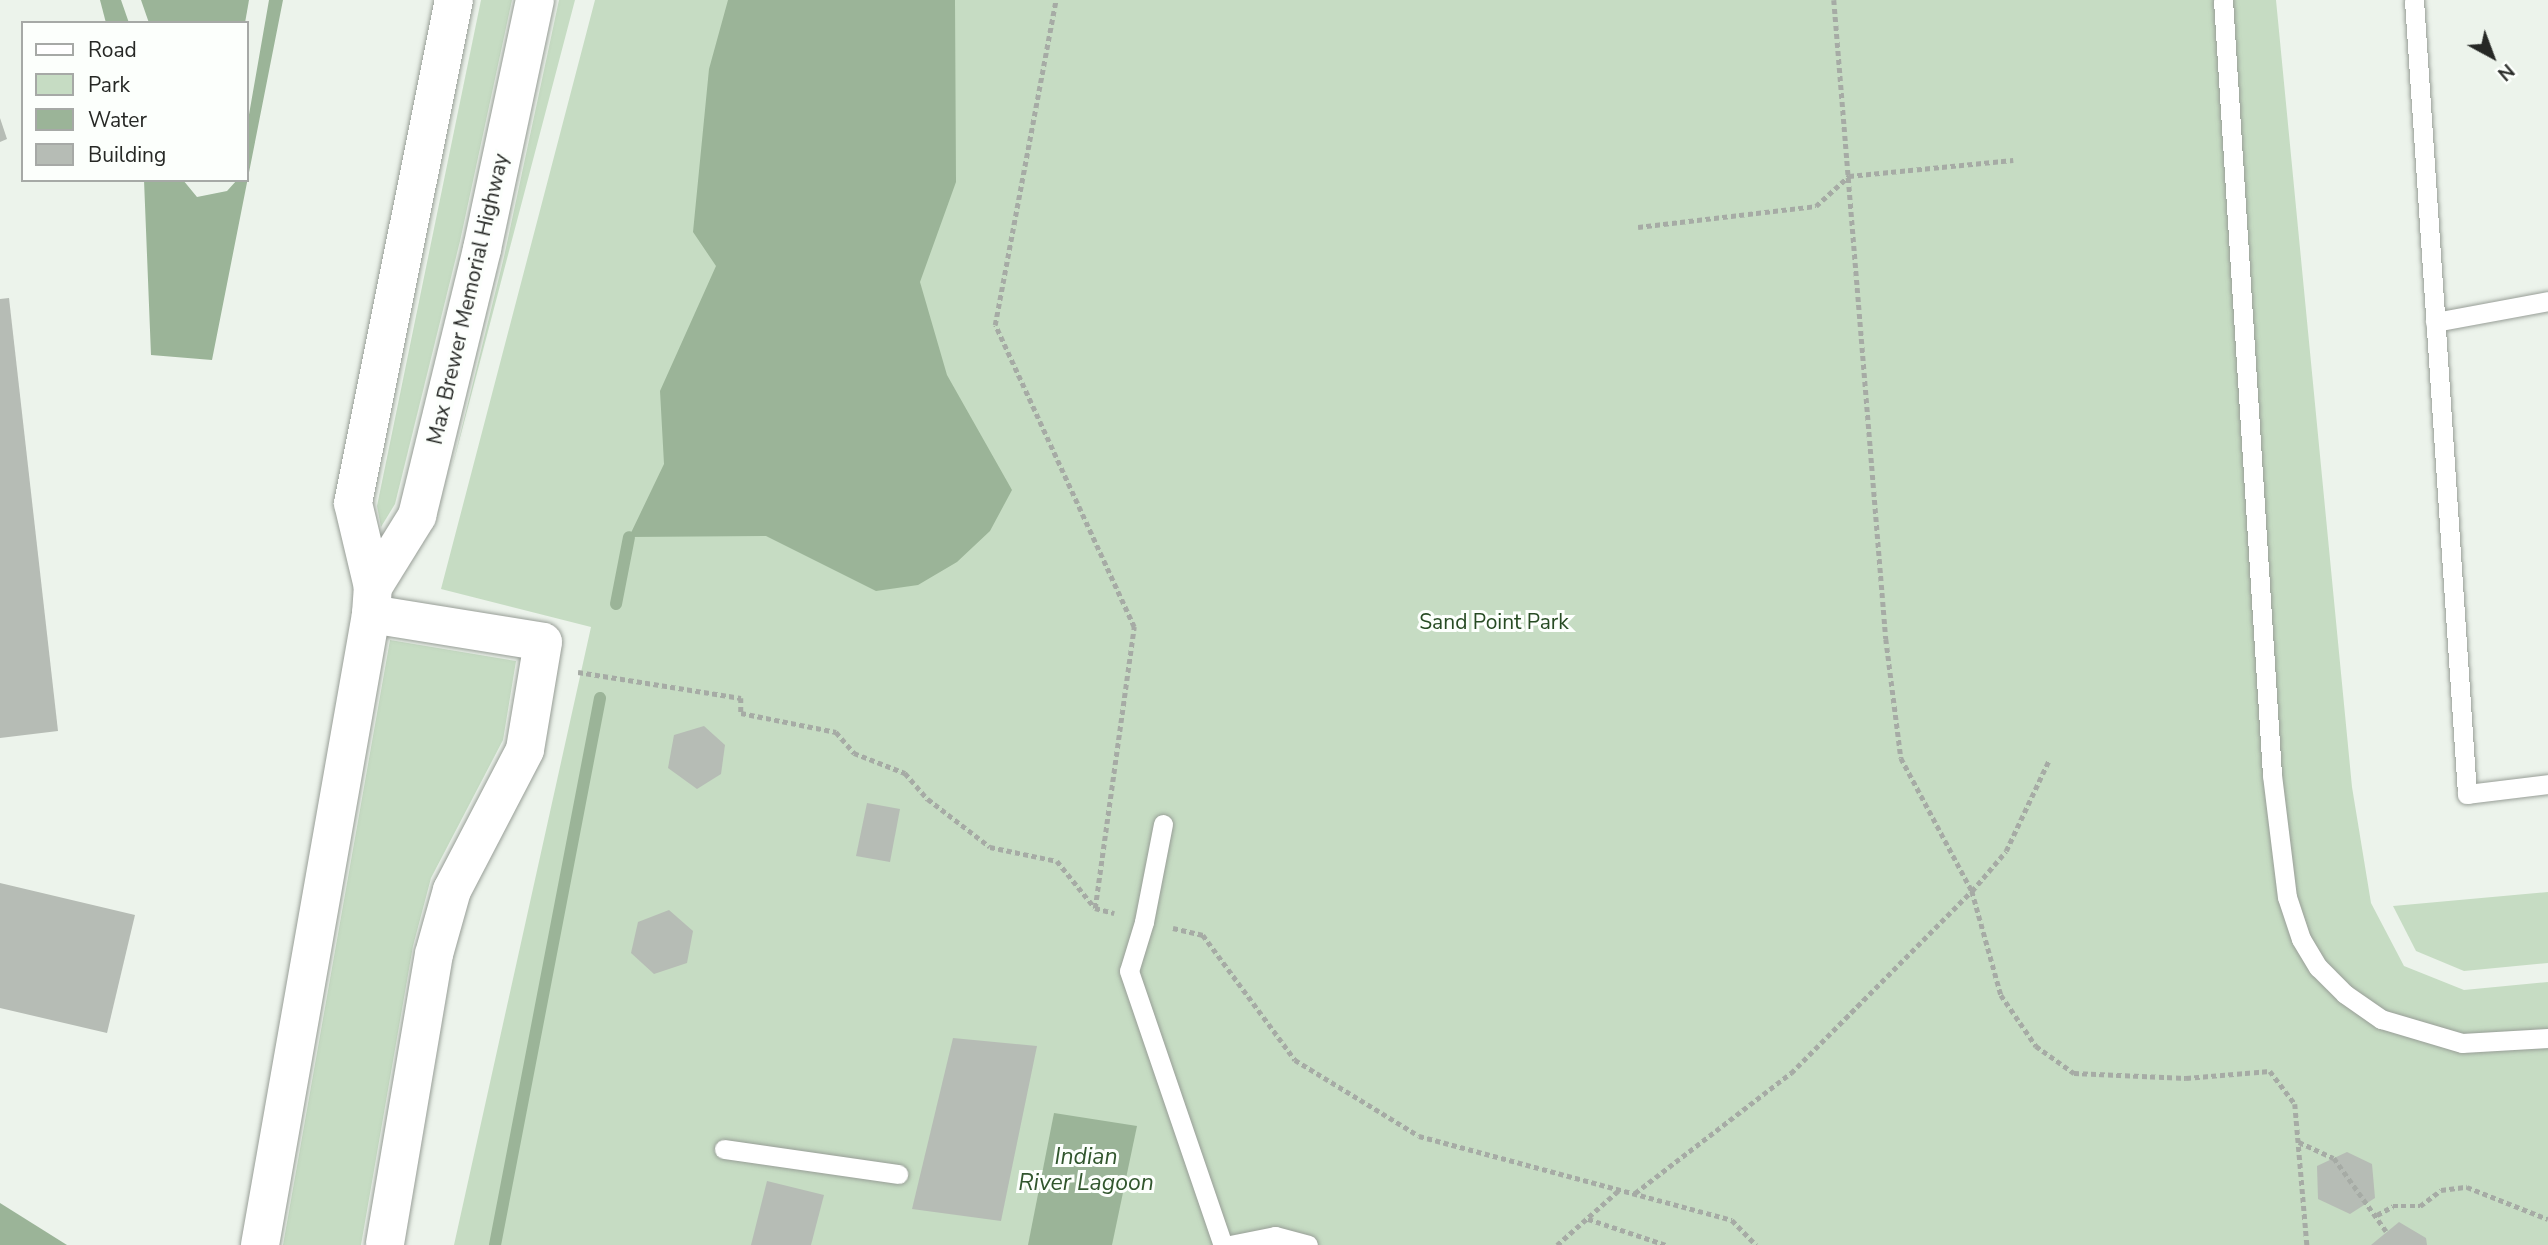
<!DOCTYPE html>
<style>
body{margin:0}
#map{position:relative;width:2548px;height:1245px;overflow:hidden;background:#ecf3eb;font-family:"Nunito Sans",sans-serif}
div>[style]{position:absolute}
.green>*{inset:0;background:#c6dcc3}
.water>*{inset:0;background:#9bb498}
.stream>*{height:12px;margin:-6px;padding:0 6px;transform-origin:6px;border-radius:6px;background:#9bb498}
.building>*{inset:0;background:#b6bcb5}
.path>*{height:4.5px;margin-top:-2.25px;transform-origin:0;background:repeating-linear-gradient(90deg,#a6aba5 0 5px,transparent 0 8.5px)}
.roads{filter:drop-shadow(0 0 2px #989e97) drop-shadow(0 0 2px #989e97)}
.service>*{height:19px;margin:-9.5px;padding:0 9.5px;transform-origin:9.5px;border-radius:9.5px;background:#fff}
.minor>*{height:38px;margin:-19px;padding:0 19px;transform-origin:19px;border-radius:19px;background:#fff}
.secondary>*{height:38px;margin:-19px;padding:0 19px;transform-origin:19px;border-radius:19px;background:#fff}
span{translate:-50% -50%;white-space:nowrap;text-align:center;line-height:1.15;-webkit-text-stroke:6px #fcfffc;paint-order:stroke}
.street-label{font-size:21px;color:#262825}
.park-label{font-size:21px;color:#274b23}
.water-label{font-size:23px;color:#31562d;font-style:italic}
.legend{position:absolute;left:21px;top:21px;width:228px;height:161px;box-sizing:border-box;background:#fcfffc;border:2px solid #a6a9a6;margin:0;padding:9px 12px;list-style:none;font-size:21px;color:#262825}
.legend li{display:flex;align-items:center;gap:14px;height:35px}
.legend b{width:35px;border:2px solid #a6a9a6}
.north{position:absolute;left:2457px;top:21px;width:70px;height:70px;-webkit-text-stroke:5px #fcfffc;paint-order:stroke;rotate:139deg;font-size:19px;font-weight:700;line-height:28px;text-align:center;color:#262825}
.north::after{content:'';display:block;margin:auto;width:24px;height:32px;background:#262825;clip-path:polygon(50% 0,100% 100%,50% 72%,0 100%)}
</style>
<div id="map">
<div class="green">
<i style="clip-path:polygon(481px 0,512px 0,460px 241px,395px 504px,381px 527px,377px 506px)"></i>
<i style="clip-path:polygon(559px 0,575px 0,451px 472px,504px 257px)"></i>
<i style="clip-path:polygon(595px 0,2276px 0,2352px 787px,2371px 903px,2404px 966px,2464px 990px,2548px 982px,2548px 1245px,454px 1245px,591px 627px,441px 589px)"></i>
<i style="clip-path:polygon(390px 640px,516px 661px,503px 740px,431px 878px,413px 946px,361px 1245px,283px 1245px)"></i>
<i style="clip-path:polygon(2548px 892px,2548px 963px,2464px 971px,2416px 951px,2393px 906px)"></i>
</div>
<div class="water">
<i style="clip-path:polygon(100px 0,121px 0,129px 23px,106px 23px)"></i>
<i style="clip-path:polygon(141px 0,249px 0,245px 23px,149px 23px)"></i>
<i style="clip-path:polygon(269px 0,283px 0,212px 360px,151px 355px,144px 180px,183px 180px,197px 197px,227px 191px,237px 180px,247px 180px,247px 126px)"></i>
<i style="clip-path:polygon(728px 0,955px 0,956px 182px,920px 282px,947px 375px,1012px 490px,990px 531px,957px 562px,918px 585px,876px 591px,766px 536px,629px 537px,664px 464px,660px 391px,716px 266px,693px 232px,709px 69px)"></i>
<i style="clip-path:polygon(1054px 1113px,1137px 1126px,1112px 1245px,1028px 1245px)"></i>
<i style="clip-path:polygon(0 1203px,67px 1245px,0 1245px)"></i>
</div>
<div class="stream">
<i style="left:616px;top:604px;width:68px;rotate:-79deg"></i>
<i style="left:495px;top:1245px;width:557px;rotate:-79.13deg"></i>
</div>
<div class="building">
<i style="clip-path:polygon(0 118px,7px 139px,0 142px)"></i>
<i style="clip-path:polygon(9px 298px,58px 731px,0 738px,0 299px)"></i>
<i style="clip-path:polygon(704px 726px,725px 745px,721px 774px,697px 789px,668px 768px,674px 735px)"></i>
<i style="clip-path:polygon(867px 803px,900px 809px,890px 862px,856px 856px)"></i>
<i style="clip-path:polygon(0 883px,135px 915px,107px 1033px,0 1008px)"></i>
<i style="clip-path:polygon(669px 910px,693px 931px,687px 963px,654px 974px,631px 953px,638px 922px)"></i>
<i style="clip-path:polygon(953px 1038px,1037px 1046px,1001px 1221px,912px 1209px)"></i>
<i style="clip-path:polygon(2347px 1152px,2372px 1164px,2375px 1198px,2350px 1214px,2318px 1199px,2317px 1166px)"></i>
<i style="clip-path:polygon(767px 1181px,824px 1195px,811px 1245px,751px 1245px)"></i>
<i style="clip-path:polygon(2399px 1222px,2426px 1238px,2427px 1245px,2371px 1245px)"></i>
</div>
<div class="path">
<i style="left:1834px;top:0;width:641px;rotate:85.35deg"></i>
<i style="left:1886px;top:639px;width:120px;rotate:82.8deg"></i>
<i style="left:1901px;top:758px;width:151px;rotate:61.9deg"></i>
<i style="left:1972px;top:891px;width:108px;rotate:74.4deg"></i>
<i style="left:2001px;top:995px;width:62px;rotate:55.5deg"></i>
<i style="left:2036px;top:1046px;width:47px;rotate:35.4deg"></i>
<i style="left:2074px;top:1073px;width:112px;rotate:2.6deg"></i>
<i style="left:2186px;top:1078px;width:84px;rotate:-4.8deg"></i>
<i style="left:2270px;top:1071px;width:41px;rotate:52.9deg"></i>
<i style="left:2295px;top:1104px;width:142px;rotate:85.1deg"></i>
<i style="left:1638px;top:227px;width:179px;rotate:-6.7deg"></i>
<i style="left:1816px;top:206px;width:45px;rotate:-42.3deg"></i>
<i style="left:1849px;top:176px;width:165px;rotate:-5.6deg"></i>
<i style="left:578px;top:672px;width:165px;rotate:9.1deg"></i>
<i style="left:741px;top:698px;width:15px;rotate:90deg"></i>
<i style="left:741px;top:713px;width:97px;rotate:11.3deg"></i>
<i style="left:836px;top:732px;width:28px;rotate:49deg"></i>
<i style="left:854px;top:753px;width:55px;rotate:21.4deg"></i>
<i style="left:905px;top:773px;width:35px;rotate:49deg"></i>
<i style="left:928px;top:799px;width:78px;rotate:37.7deg"></i>
<i style="left:990px;top:847px;width:68px;rotate:11.8deg"></i>
<i style="left:1057px;top:861px;width:60px;rotate:51deg"></i>
<i style="left:1095px;top:908px;width:284px;rotate:-82.1deg"></i>
<i style="left:1134px;top:627px;width:332px;rotate:-114.7deg"></i>
<i style="left:995px;top:325px;width:331px;rotate:-79.4deg"></i>
<i style="left:1095px;top:908px;width:20px;rotate:15deg"></i>
<i style="left:1173px;top:928px;width:31px;rotate:13deg"></i>
<i style="left:1203px;top:935px;width:155px;rotate:53.6deg"></i>
<i style="left:1295px;top:1060px;width:145px;rotate:31.5deg"></i>
<i style="left:1419px;top:1136px;width:324px;rotate:15deg"></i>
<i style="left:1732px;top:1220px;width:35px;rotate:46deg"></i>
<i style="left:2299px;top:1142px;width:38px;rotate:25deg"></i>
<i style="left:2334px;top:1158px;width:90px;rotate:54.5deg"></i>
<i style="left:1635px;top:1193px;width:197px;rotate:-37.6deg"></i>
<i style="left:1791px;top:1073px;width:257px;rotate:-45.2deg"></i>
<i style="left:1972px;top:891px;width:52px;rotate:-49.6deg"></i>
<i style="left:2006px;top:851px;width:101px;rotate:-64.7deg"></i>
<i style="left:2377px;top:1215px;width:18px;rotate:-29deg"></i>
<i style="left:2393px;top:1206px;width:27px"></i>
<i style="left:2420px;top:1206px;width:26px;rotate:-37deg"></i>
<i style="left:2441px;top:1190px;width:26px;rotate:-7deg"></i>
<i style="left:2467px;top:1187px;width:87px;rotate:21.6deg"></i>
<i style="left:1588px;top:1219px;width:82px;rotate:18.4deg"></i>
<i style="left:1557px;top:1245px;width:83px;rotate:-41.6deg"></i>
</div>
<div class="roads">
<div class="service">
<i style="left:2223px;top:0;width:777px;rotate:86.38deg"></i>
<i style="left:2272px;top:775px;width:123px;rotate:83deg"></i>
<i style="left:2287px;top:897px;width:44px;rotate:71.6deg"></i>
<i style="left:2301px;top:939px;width:33px;rotate:59deg"></i>
<i style="left:2318px;top:967px;width:38px;rotate:45deg"></i>
<i style="left:2345px;top:994px;width:44px;rotate:34.8deg"></i>
<i style="left:2381px;top:1019px;width:84px;rotate:16.5deg"></i>
<i style="left:2462px;top:1043px;width:86px;rotate:-3.3deg"></i>
<i style="left:2414px;top:0;width:796px;rotate:86.18deg"></i>
<i style="left:2467px;top:794px;width:82px;rotate:-7deg"></i>
<i style="left:2435px;top:322px;width:115px;rotate:-10.5deg"></i>
<i style="left:1163px;top:824px;width:100px;rotate:101deg"></i>
<i style="left:1144px;top:922px;width:51px;rotate:107deg"></i>
<i style="left:1129px;top:971px;width:290px;rotate:71.1deg"></i>
<i style="left:724px;top:1149px;width:176px;rotate:8.2deg"></i>
<i style="left:1230px;top:1245px;width:46px;rotate:-11.3deg"></i>
<i style="left:1275px;top:1236px;width:34px;rotate:15deg"></i>
</div>
<div class="minor">
<i style="left:371px;top:614px;width:174px;rotate:9.2deg"></i>
<i style="left:543px;top:642px;width:109px;rotate:99.5deg"></i>
<i style="left:525px;top:750px;width:158px;rotate:117.5deg"></i>
<i style="left:452px;top:890px;width:66px;rotate:105.7deg"></i>
<i style="left:434px;top:954px;width:295px;rotate:99.6deg"></i>
</div>
<div class="secondary">
<i style="left:373px;top:587px;width:84px;rotate:-58.2deg"></i>
<i style="left:417px;top:516px;width:275px;rotate:-76.3deg"></i>
<i style="left:482px;top:249px;width:255px;rotate:-78deg"></i>
<i style="left:260px;top:1245px;width:641px;rotate:-80.02deg"></i>
<i style="left:371px;top:614px;width:27px;rotate:-86deg"></i>
<i style="left:373px;top:587px;width:86px;rotate:-103.4deg"></i>
<i style="left:353px;top:503px;width:513px;rotate:-78.65deg"></i>
</div>
</div>
<div class="street-label">
<span style="left:468px;top:299px;rotate:-77deg">Max Brewer Memorial Highway</span>
</div>
<div class="park-label">
<span style="left:1494px;top:622px">Sand Point Park</span>
</div>
<div class="water-label">
<span style="left:1086px;top:1170px">Indian<br>River Lagoon</span>
</div>
<ul class="legend">
<li><b style="height:9px;background:#fff"></b>Road</li>
<li><b style="height:19px;background:#c6dcc3"></b>Park</li>
<li><b style="height:19px;background:#9bb498"></b>Water</li>
<li><b style="height:19px;background:#b6bcb5"></b>Building</li>
</ul>
<div class="north">N</div>
</div>
